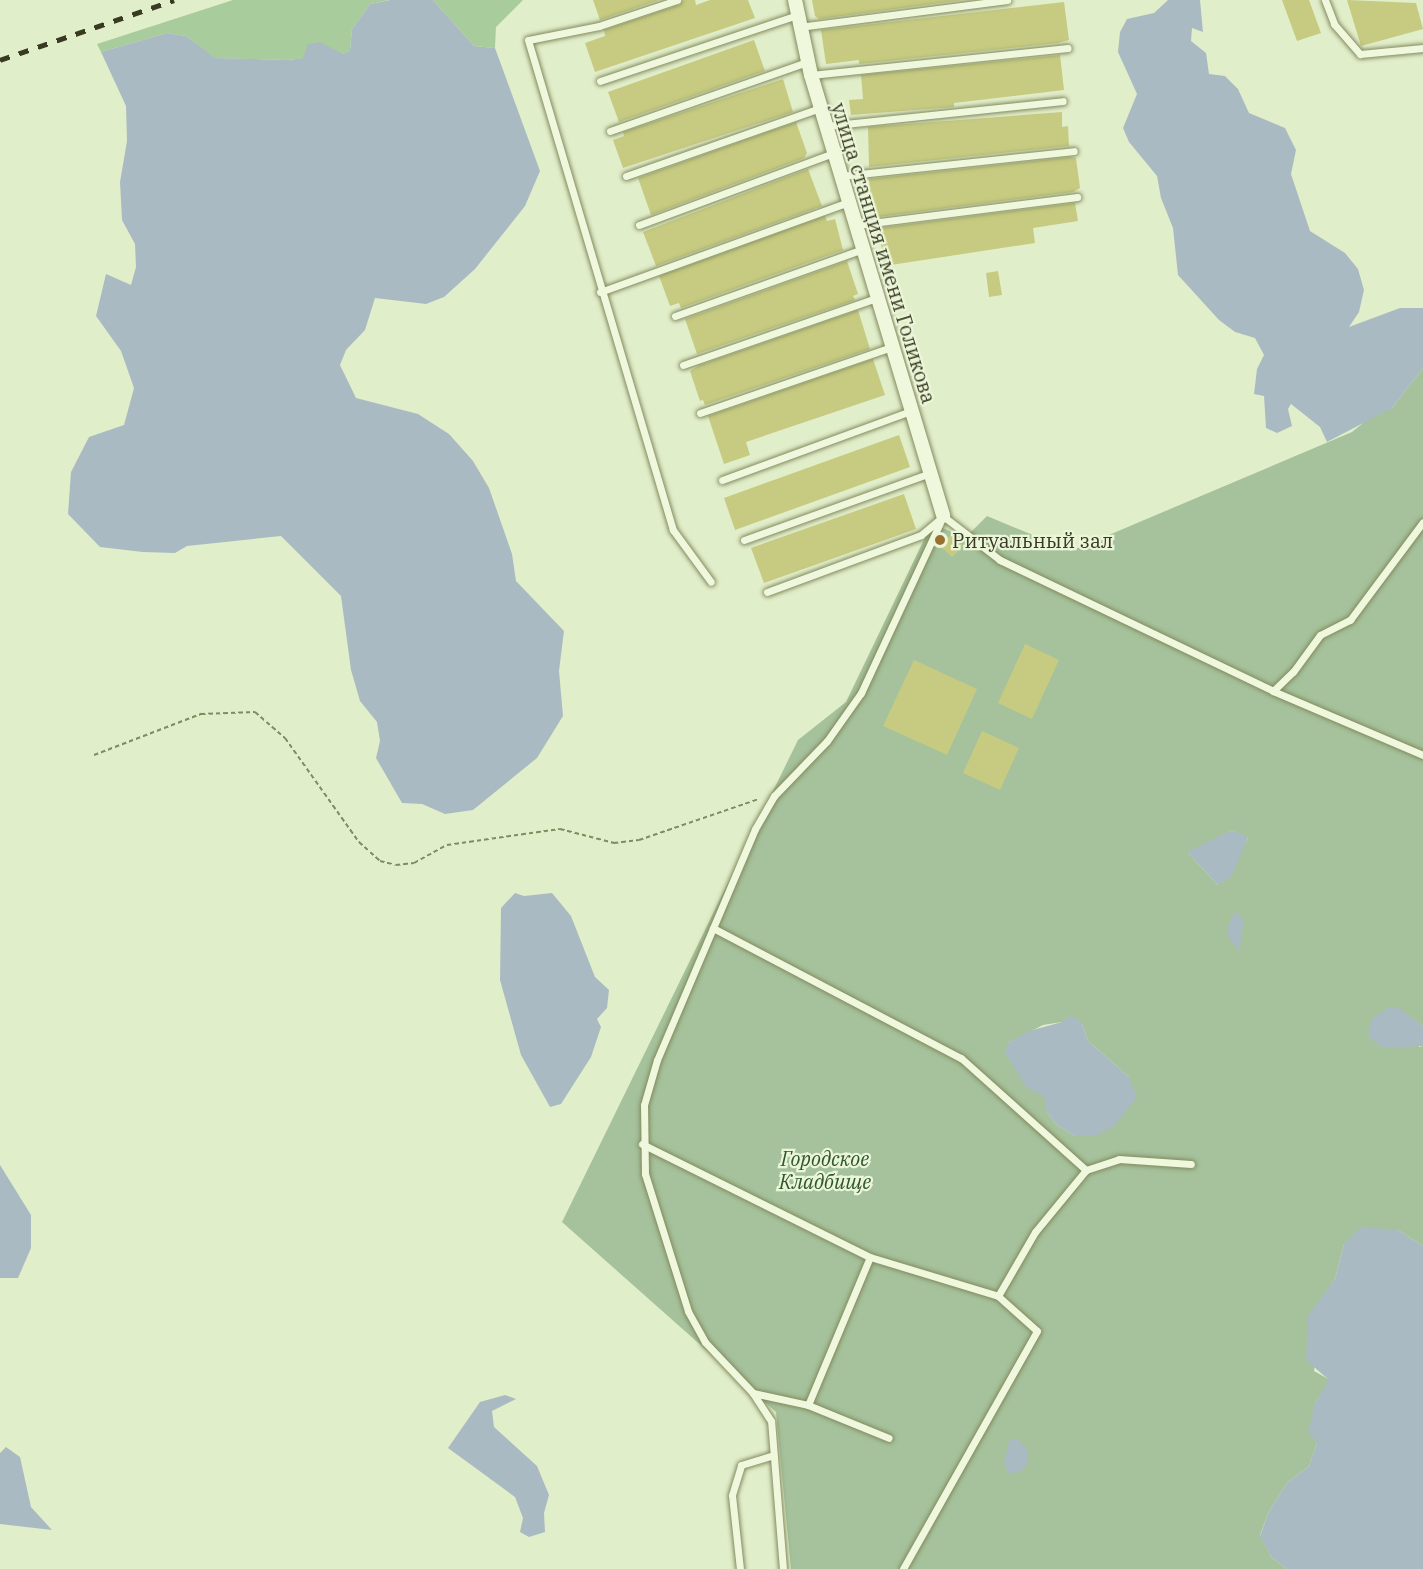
<!DOCTYPE html>
<meta charset="utf-8">
<style>
body{margin:0}
#map{position:relative;width:1423px;height:1569px;overflow:hidden;background:#e1eeca;font-family:"IBM Plex Serif",serif}
div>[style]{position:absolute}
.green>*{inset:0;background:#a9cc9d}
.cemetery>*{inset:0;background:#a5c29c}
.water>*{inset:0;background:#aabac2}
.building>*{inset:0;background:#c6cb81}
.path>*{height:2px;margin-top:-1px;transform-origin:0;background:repeating-linear-gradient(90deg,#838a5e 0 4.5px,transparent 0 7.5px)}
.roads{filter:drop-shadow(0 0 2px #838a5e) drop-shadow(0 0 2px #838a5e)}
.service>*{height:7px;margin:-3.5px;padding:0 3.5px;transform-origin:3.5px;border-radius:3.5px;background:#eff8dd}
.minor>*{height:14px;margin:-7px;padding:0 7px;transform-origin:7px;border-radius:7px;background:#eff8dd}
.rail>*{height:4.5px;margin-top:-2.25px;transform-origin:0;background:repeating-linear-gradient(90deg,#383b21 0 10px,transparent 0 20px)}
.dots>*{width:16px;height:16px;translate:-50% -50%;box-sizing:border-box;border:3px solid #ebf5d9;border-radius:50%}
span{translate:-50% -50%;white-space:nowrap;text-align:center;line-height:1.15;-webkit-text-stroke:4.5px #ebf5d9;paint-order:stroke}
.street-label{font-size:20px;color:#383b21}
.poi-label{font-size:20px;color:#383b21}
.left{translate:0 -50%;text-align:left}
.park-label{font-size:20px;color:#2d5728;font-style:italic}
</style>
<div id="map">
<div class="green">
<i style="clip-path:polygon(233px 0,389px 0,370px 4px,352px 29px,350px 50px,343px 54px,288px 60px,214px 58px,186px 36px,167px 33px,101px 52px,97px 44px)"></i>
<i style="clip-path:polygon(433px 0,523px 0,496px 27px,495px 48px,474px 46px)"></i>
</div>
<div class="cemetery">
<i style="clip-path:polygon(evenodd,1423px 368px,1423px 1026px,1414px 1020px,1419px 1047px,1423px 1046px,1423px 1246px,1398px 1230px,1344px 1244px,1335px 1279px,1324px 1296px,1314px 1371px,1330px 1380px,1315px 1403px,1317px 1443px,1309px 1466px,1288px 1482px,1269px 1511px,1260px 1535px,1272px 1558px,1287px 1569px,791px 1569px,776px 1412px,562px 1222px,798px 740px,846px 702px,932px 523px,965px 538px,987px 516px,1071px 551px,1352px 432px,1373px 415px,1392px 408px,1423px 368px,1232px 830px,1248px 838px,1218px 885px,1188px 853px,1232px 830px,1423px 368px,1062px 1022px,1082px 1023px,1088px 1041px,1129px 1077px,1075px 1136px,1057px 1125px,1046px 1111px,1046px 1098px,1008px 1043px,1043px 1025px,1062px 1022px)"></i>
</div>
<div class="water">
<i style="clip-path:polygon(390px 0,433px 0,474px 46px,495px 48px,540px 171px,525px 206px,475px 269px,444px 297px,426px 304px,375px 298px,365px 330px,346px 350px,340px 365px,356px 398px,418px 414px,449px 434px,473px 461px,489px 488px,512px 554px,516px 581px,564px 631px,559px 671px,563px 716px,537px 758px,473px 810px,445px 814px,422px 804px,402px 803px,376px 758px,380px 741px,377px 722px,360px 701px,351px 670px,341px 596px,281px 536px,187px 546px,175px 553px,143px 552px,100px 547px,68px 514px,71px 472px,89px 437px,124px 425px,134px 388px,121px 351px,96px 316px,106px 274px,131px 285px,136px 267px,135px 244px,122px 220px,120px 182px,127px 141px,126px 106px,101px 52px,167px 33px,186px 36px,215px 58px,289px 60px,303px 58px,308px 44px,320px 42px,343px 54px,350px 50px,352px 29px,370px 4px)"></i>
<i style="clip-path:polygon(1168px 0,1200px 0,1203px 32px,1192px 28px,1191px 41px,1206px 53px,1209px 74px,1225px 76px,1238px 89px,1249px 113px,1285px 128px,1296px 150px,1291px 174px,1310px 231px,1345px 253px,1358px 269px,1364px 290px,1359px 312px,1349px 327px,1400px 308px,1423px 308px,1423px 368px,1392px 408px,1327px 442px,1320px 427px,1291px 404px,1288px 409px,1292px 426px,1277px 433px,1266px 428px,1264px 396px,1254px 394px,1257px 369px,1264px 355px,1255px 338px,1235px 332px,1219px 320px,1178px 275px,1173px 228px,1161px 198px,1157px 176px,1129px 142px,1123px 128px,1137px 94px,1118px 52px,1120px 32px,1127px 19px,1154px 13px)"></i>
<i style="clip-path:polygon(1232px 830px,1248px 837px,1231px 877px,1218px 885px,1187px 852px)"></i>
<i style="clip-path:polygon(515px 893px,524px 896px,552px 893px,571px 916px,595px 977px,609px 990px,607px 1008px,597px 1019px,601px 1027px,591px 1057px,561px 1104px,550px 1107px,521px 1055px,500px 980px,501px 908px)"></i>
<i style="clip-path:polygon(1236px 911px,1244px 922px,1239px 951px,1228px 937px,1227px 927px)"></i>
<i style="clip-path:polygon(1387px 1008px,1399px 1008px,1423px 1026px,1423px 1046px,1383px 1048px,1368px 1036px,1372px 1019px)"></i>
<i style="clip-path:polygon(1071px 1015px,1082px 1023px,1088px 1041px,1129px 1077px,1137px 1097px,1114px 1126px,1097px 1135px,1075px 1136px,1057px 1125px,1046px 1111px,1046px 1098px,1026px 1087px,1005px 1053px,1008px 1043px,1029px 1031px,1062px 1022px)"></i>
<i style="clip-path:polygon(0 1165px,31px 1215px,31px 1248px,18px 1278px,0 1278px)"></i>
<i style="clip-path:polygon(1361px 1227px,1398px 1230px,1423px 1246px,1423px 1569px,1287px 1569px,1272px 1558px,1260px 1536px,1269px 1511px,1288px 1482px,1309px 1466px,1317px 1443px,1308px 1432px,1315px 1403px,1329px 1380px,1306px 1360px,1308px 1316px,1335px 1279px,1344px 1244px)"></i>
<i style="clip-path:polygon(505px 1395px,516px 1399px,492px 1411px,494px 1427px,537px 1466px,549px 1495px,544px 1513px,545px 1532px,529px 1537px,520px 1532px,523px 1518px,515px 1497px,448px 1448px,480px 1402px)"></i>
<i style="clip-path:polygon(1010px 1440px,1018px 1440px,1028px 1450px,1028px 1463px,1020px 1472px,1008px 1473px,1004px 1462px)"></i>
<i style="clip-path:polygon(6px 1447px,20px 1457px,31px 1507px,52px 1530px,0 1524px,0 1453px)"></i>
</div>
<div class="building">
<i style="clip-path:polygon(593px 0,659px 0,600px 20px)"></i>
<i style="clip-path:polygon(683px 0,695px 0,696px 5px,710px 0,748px 0,755px 18px,595px 72px,585px 43px,605px 36px,604px 30px,679px 5px)"></i>
<i style="clip-path:polygon(812px 0,963px 0,819px 19px,815px 16px)"></i>
<i style="clip-path:polygon(1282px 0,1309px 0,1321px 33px,1297px 41px)"></i>
<i style="clip-path:polygon(1347px 0,1416px 3px,1423px 29px,1361px 46px)"></i>
<i style="clip-path:polygon(1064px 2px,1069px 40px,1058px 43px,859px 64px,859px 60px,826px 64px,821px 30px)"></i>
<i style="clip-path:polygon(754px 40px,765px 71px,619px 122px,608px 92px)"></i>
<i style="clip-path:polygon(1060px 55px,1064px 90px,954px 103px,954px 107px,851px 115px,849px 100px,863px 99px,861px 75px)"></i>
<i style="clip-path:polygon(783px 79px,793px 112px,623px 168px,613px 140px,624px 136px,623px 132px)"></i>
<i style="clip-path:polygon(1062px 112px,1062px 127px,1068px 126px,1069px 146px,869px 167px,868px 127px)"></i>
<i style="clip-path:polygon(796px 122px,807px 153px,804px 158px,651px 215px,638px 178px)"></i>
<i style="clip-path:polygon(1070px 157px,1076px 158px,1080px 188px,1073px 192px,877px 217px,877px 213px,872px 213px,869px 179px)"></i>
<i style="clip-path:polygon(808px 169px,822px 206px,656px 266px,643px 232px)"></i>
<i style="clip-path:polygon(1075px 203px,1078px 221px,1033px 228px,1035px 243px,884px 266px,879px 228px)"></i>
<i style="clip-path:polygon(825px 216px,827px 221px,835px 219px,843px 250px,681px 308px,679px 303px,670px 306px,659px 276px)"></i>
<i style="clip-path:polygon(847px 261px,858px 294px,853px 296px,855px 300px,697px 354px,685px 319px)"></i>
<i style="clip-path:polygon(998px 271px,1002px 295px,989px 297px,986px 273px)"></i>
<i style="clip-path:polygon(858px 310px,870px 349px,705px 405px,703px 400px,700px 401px,690px 371px,700px 365px)"></i>
<i style="clip-path:polygon(873px 359px,885px 395px,746px 442px,750px 455px,724px 464px,708px 416px)"></i>
<i style="clip-path:polygon(899px 435px,910px 467px,735px 530px,724px 498px)"></i>
<i style="clip-path:polygon(904px 494px,916px 529px,764px 583px,751px 548px)"></i>
<i style="clip-path:polygon(951px 535px,963px 546px,952px 557px,940px 546px)"></i>
<i style="clip-path:polygon(1025px 644px,1059px 660px,1032px 719px,998px 703px)"></i>
<i style="clip-path:polygon(914px 660px,977px 689px,947px 755px,883px 726px)"></i>
<i style="clip-path:polygon(982px 731px,1019px 748px,1000px 790px,963px 773px)"></i>
</div>
<div class="path">
<i style="left:94px;top:755px;width:115px;rotate:-21deg"></i>
<i style="left:201px;top:714px;width:54px;rotate:-2.1deg"></i>
<i style="left:255px;top:712px;width:40px;rotate:41deg"></i>
<i style="left:285px;top:738px;width:128px;rotate:54.6deg"></i>
<i style="left:359px;top:842px;width:28px;rotate:42deg"></i>
<i style="left:380px;top:861px;width:16px;rotate:14deg"></i>
<i style="left:396px;top:865px;width:18px;rotate:-6deg"></i>
<i style="left:414px;top:863px;width:38px;rotate:-29deg"></i>
<i style="left:447px;top:845px;width:114px;rotate:-8.1deg"></i>
<i style="left:560px;top:829px;width:56px;rotate:14.5deg"></i>
<i style="left:614px;top:843px;width:25px;rotate:-7deg"></i>
<i style="left:639px;top:840px;width:127px;rotate:-18.9deg"></i>
</div>
<div class="roads">
<div class="service">
<i style="left:677px;top:0;width:82px;rotate:161.6deg"></i>
<i style="left:599px;top:26px;width:72px;rotate:168.8deg"></i>
<i style="left:528px;top:40px;width:511px;rotate:73.52deg"></i>
<i style="left:673px;top:530px;width:64px;rotate:53.8deg"></i>
<i style="left:1325px;top:0;width:26px;rotate:69deg"></i>
<i style="left:1334px;top:24px;width:40px;rotate:49deg"></i>
<i style="left:1360px;top:54px;width:63px;rotate:-5.4deg"></i>
<i style="left:799px;top:27px;width:210px;rotate:-7.4deg"></i>
<i style="left:811px;top:75px;width:258px;rotate:-6deg"></i>
<i style="left:600px;top:81px;width:208px;rotate:-18.5deg"></i>
<i style="left:826px;top:126px;width:238px;rotate:-6deg"></i>
<i style="left:610px;top:131px;width:209px;rotate:-19.3deg"></i>
<i style="left:626px;top:176px;width:206px;rotate:-19.3deg"></i>
<i style="left:841px;top:176px;width:234px;rotate:-6.1deg"></i>
<i style="left:639px;top:225px;width:208px;rotate:-20.3deg"></i>
<i style="left:856px;top:225px;width:223px;rotate:-7.2deg"></i>
<i style="left:600px;top:292px;width:264px;rotate:-19.9deg"></i>
<i style="left:675px;top:316px;width:200px;rotate:-19.6deg"></i>
<i style="left:683px;top:365px;width:205px;rotate:-19.1deg"></i>
<i style="left:700px;top:413px;width:203px;rotate:-19deg"></i>
<i style="left:722px;top:480px;width:201px;rotate:-20.1deg"></i>
<i style="left:943px;top:516px;width:72px;rotate:37.7deg"></i>
<i style="left:1000px;top:560px;width:303px;rotate:25.6deg"></i>
<i style="left:1273px;top:691px;width:163px;rotate:23.1deg"></i>
<i style="left:744px;top:540px;width:198px;rotate:-19.8deg"></i>
<i style="left:767px;top:592px;width:164px;rotate:-20.3deg"></i>
<i style="left:921px;top:535px;width:26px;rotate:-40deg"></i>
<i style="left:1273px;top:691px;width:28px;rotate:-44deg"></i>
<i style="left:1293px;top:672px;width:46px;rotate:-53.9deg"></i>
<i style="left:1320px;top:635px;width:34px;rotate:-27deg"></i>
<i style="left:1350px;top:620px;width:122px;rotate:-53.3deg"></i>
<i style="left:713px;top:928px;width:280px;rotate:27.7deg"></i>
<i style="left:961px;top:1058px;width:168px;rotate:41.9deg"></i>
<i style="left:1086px;top:1170px;width:80px;rotate:129.4deg"></i>
<i style="left:1035px;top:1232px;width:74px;rotate:120deg"></i>
<i style="left:642px;top:1144px;width:254px;rotate:26.4deg"></i>
<i style="left:870px;top:1257px;width:134px;rotate:16.9deg"></i>
<i style="left:998px;top:1296px;width:52px;rotate:41.9deg"></i>
<i style="left:1037px;top:1331px;width:273px;rotate:119.4deg"></i>
<i style="left:1086px;top:1170px;width:35px;rotate:-18deg"></i>
<i style="left:1119px;top:1159px;width:72px;rotate:4deg"></i>
<i style="left:753px;top:1393px;width:56px;rotate:12.3deg"></i>
<i style="left:808px;top:1405px;width:87px;rotate:22.2deg"></i>
<i style="left:808px;top:1405px;width:160px;rotate:-67.3deg"></i>
<i style="left:740px;top:1569px;width:74px;rotate:-96.2deg"></i>
<i style="left:732px;top:1495px;width:31px;rotate:-73deg"></i>
<i style="left:741px;top:1465px;width:34px;rotate:-17deg"></i>
<i style="left:783px;top:1569px;width:148px;rotate:-94.6deg"></i>
<i style="left:771px;top:1421px;width:33px;rotate:-123deg"></i>
<i style="left:753px;top:1393px;width:70px;rotate:-133.3deg"></i>
<i style="left:705px;top:1342px;width:35px;rotate:-119deg"></i>
<i style="left:688px;top:1311px;width:144px;rotate:-107.4deg"></i>
<i style="left:645px;top:1174px;width:69px;rotate:-90.8deg"></i>
<i style="left:644px;top:1105px;width:47px;rotate:-73.9deg"></i>
<i style="left:657px;top:1060px;width:251px;rotate:-67deg"></i>
<i style="left:755px;top:829px;width:38px;rotate:-60deg"></i>
<i style="left:774px;top:796px;width:76px;rotate:-46.1deg"></i>
<i style="left:827px;top:741px;width:59px;rotate:-54.7deg"></i>
<i style="left:861px;top:693px;width:195px;rotate:-65.1deg"></i>
</div>
<div class="minor">
<i style="left:795px;top:0;width:77px;rotate:78deg"></i>
<i style="left:811px;top:75px;width:460px;rotate:73.3deg"></i>
</div>
</div>
<div class="rail">
<i style="left:0;top:60px;width:184px;rotate:-19deg"></i>
</div>
<div class="dots">
<i style="left:940px;top:540px;background:#987130"></i>
</div>
<div class="street-label">
<span style="left:884px;top:253px;rotate:73deg">улица станция имени Голикова</span>
</div>
<div class="poi-label">
<span class="left" style="left:952px;top:540px">Ритуальный зал</span>
</div>
<div class="park-label">
<span style="left:825px;top:1170px">Городское<br>Кладбище</span>
</div>
</div>
